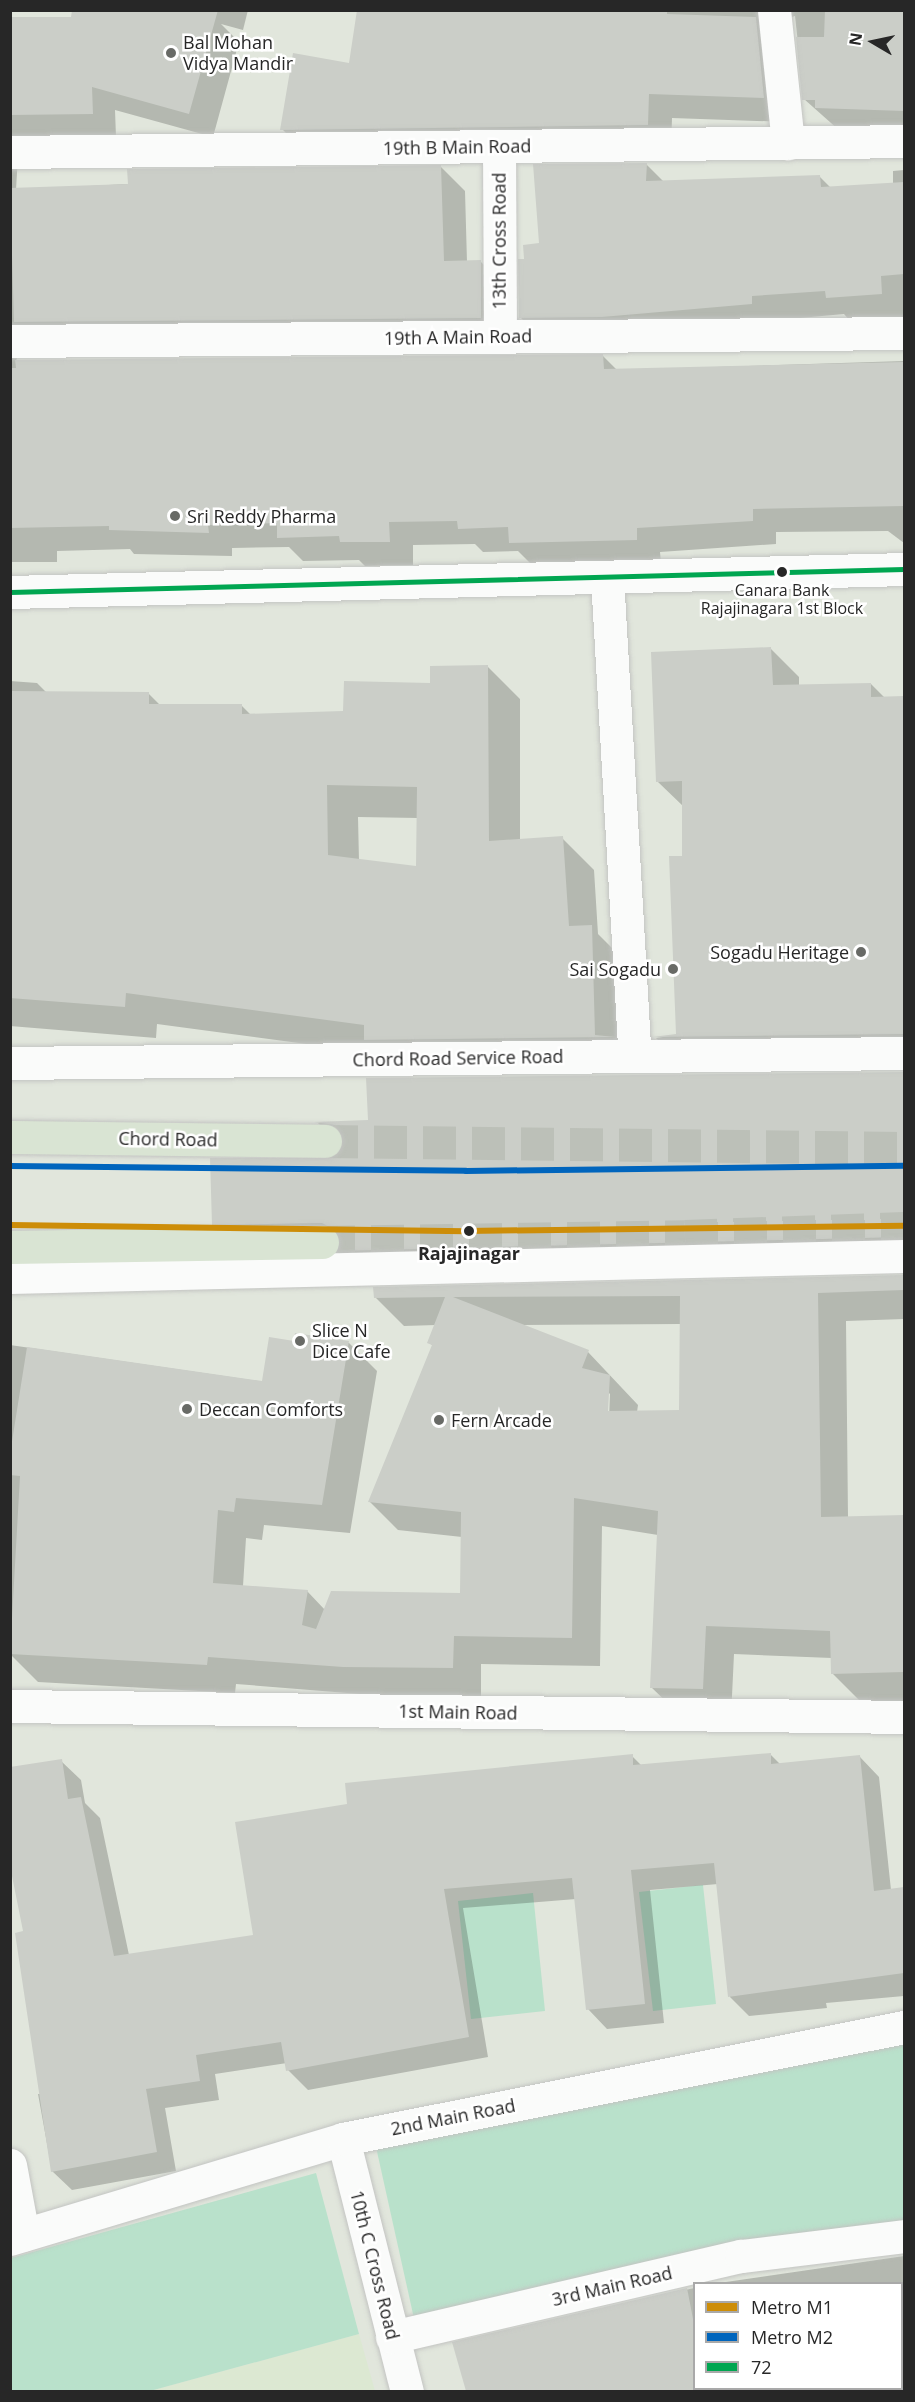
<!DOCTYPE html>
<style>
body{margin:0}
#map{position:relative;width:915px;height:2402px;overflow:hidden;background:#e1e6dc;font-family:"Open Sans",sans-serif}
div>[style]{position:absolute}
.education>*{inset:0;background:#dce8d2}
.green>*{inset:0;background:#b9e1cb}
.shadow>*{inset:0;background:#0003}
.building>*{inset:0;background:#cbcec8}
.primary-tunnel>*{height:33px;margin-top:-16.5px;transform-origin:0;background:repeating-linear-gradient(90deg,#bcc0b8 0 33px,transparent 0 49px)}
.roads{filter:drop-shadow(0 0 2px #c3c4c2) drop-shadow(0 0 2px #c3c4c2)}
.minor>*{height:33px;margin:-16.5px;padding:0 16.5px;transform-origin:16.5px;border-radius:16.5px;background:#fafbfa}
.tertiary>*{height:33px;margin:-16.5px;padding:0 16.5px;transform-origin:16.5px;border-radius:16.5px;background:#fafbfa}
.primary>*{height:33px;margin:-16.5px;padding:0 16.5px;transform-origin:16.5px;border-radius:16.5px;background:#d9e4d3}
.bus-1>*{height:4.5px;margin:-2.25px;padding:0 2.25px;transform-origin:2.25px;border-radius:2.25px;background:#00a651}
.metro-1>*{height:6px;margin:-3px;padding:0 3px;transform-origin:3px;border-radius:3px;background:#cd8d08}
.metro-2>*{height:6px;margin:-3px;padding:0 3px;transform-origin:3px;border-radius:3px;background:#0065bd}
.dots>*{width:16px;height:16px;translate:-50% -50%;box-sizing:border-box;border:3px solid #fff;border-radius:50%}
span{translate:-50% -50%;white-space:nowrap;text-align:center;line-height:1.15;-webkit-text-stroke:5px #fff;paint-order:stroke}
.bus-label{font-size:16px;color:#272727}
.poi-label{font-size:18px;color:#272727}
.left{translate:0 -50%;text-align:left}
.right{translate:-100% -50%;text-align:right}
.street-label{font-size:18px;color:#272727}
.stop-label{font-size:18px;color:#272727;font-weight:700}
.frame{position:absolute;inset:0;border:12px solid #272727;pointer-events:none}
.legend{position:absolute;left:693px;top:2282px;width:210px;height:108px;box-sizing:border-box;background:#fff;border:2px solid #a9a9a9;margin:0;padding:8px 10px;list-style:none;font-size:18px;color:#272727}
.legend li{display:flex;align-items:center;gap:12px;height:30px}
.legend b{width:30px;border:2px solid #a9a9a9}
.north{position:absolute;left:843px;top:12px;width:60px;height:60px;-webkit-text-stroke:4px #fff;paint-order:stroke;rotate:279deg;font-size:16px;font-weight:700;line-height:24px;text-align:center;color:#272727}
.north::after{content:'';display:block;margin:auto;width:21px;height:27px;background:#272727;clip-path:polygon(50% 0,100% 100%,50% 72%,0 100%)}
</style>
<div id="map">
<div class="education">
<i style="clip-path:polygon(359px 2334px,375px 2391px,150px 2391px)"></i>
</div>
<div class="green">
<i style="clip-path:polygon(703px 1885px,716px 2004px,653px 2011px,639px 1892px)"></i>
<i style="clip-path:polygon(533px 1893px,545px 2011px,471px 2019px,458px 1901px)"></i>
<i style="clip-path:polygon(904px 2044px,904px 2226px,415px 2323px,376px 2147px)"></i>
<i style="clip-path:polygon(316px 2173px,359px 2334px,150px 2391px,11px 2391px,11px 2258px)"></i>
</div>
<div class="shadow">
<i style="clip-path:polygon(177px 10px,248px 10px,243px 30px,221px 24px,239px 42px,213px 137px,115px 110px,116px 137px,19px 138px,16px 190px,441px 167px,465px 191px,467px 262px,480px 261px,504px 285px,504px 341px,18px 355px,16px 361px,603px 356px,617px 370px,904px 361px,904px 543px,888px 531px,776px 532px,776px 544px,660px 552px,661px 563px,534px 567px,518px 551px,483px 552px,475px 544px,413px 545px,413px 565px,365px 566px,359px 560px,303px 561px,289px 547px,232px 548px,232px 556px,134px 554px,130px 549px,57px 551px,57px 562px,10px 562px,10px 18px,201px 19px)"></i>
<i style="clip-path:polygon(358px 10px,904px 10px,904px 133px,840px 131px,804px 99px,795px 16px,786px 19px,788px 122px,672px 118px,671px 149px,306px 153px,282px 129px,350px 65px)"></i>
<i style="clip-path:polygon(646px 164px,664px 182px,819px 176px,831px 188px,893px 184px,893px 171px,904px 170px,904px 318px,851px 322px,844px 314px,544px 341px,520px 317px,526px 260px)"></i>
<i style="clip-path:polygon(771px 649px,799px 677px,799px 686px,871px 684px,885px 698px,904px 698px,904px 1062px,683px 1065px,656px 1038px,677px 1035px,684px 857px,684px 807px,658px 782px)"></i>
<i style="clip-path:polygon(evenodd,488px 667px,520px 699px,520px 841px,562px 838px,594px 870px,598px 934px,623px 959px,626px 1050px,381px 1054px,157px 1024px,156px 1038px,10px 1026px,10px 681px,37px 683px,47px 693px,148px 693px,161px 706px,242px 706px,251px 715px,345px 713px,488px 667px,358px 817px,418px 818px,418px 868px,359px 861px,358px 817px)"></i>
<i style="clip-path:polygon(904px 1073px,904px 1266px,369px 1278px,342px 1251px,242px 1253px,214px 1224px,343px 1151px,318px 1123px,369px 1121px,367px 1079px)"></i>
<i style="clip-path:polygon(evenodd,904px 1276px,904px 1319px,846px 1321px,848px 1518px,904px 1516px,904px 1701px,861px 1702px,832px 1673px,832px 1658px,734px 1654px,731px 1717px,680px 1715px,651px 1687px,658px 1535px,602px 1526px,600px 1666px,481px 1664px,481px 1696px,372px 1695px,236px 1684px,235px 1693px,38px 1682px,10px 1654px,10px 1345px,264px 1382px,295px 1343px,349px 1343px,377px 1371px,350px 1533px,264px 1525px,262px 1540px,246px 1538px,243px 1586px,307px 1591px,325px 1610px,461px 1594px,462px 1537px,398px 1530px,370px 1502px,433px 1346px,429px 1342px,436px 1325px,404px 1326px,375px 1297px,375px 1289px,904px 1276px,681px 1324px,681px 1411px,637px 1412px,638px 1405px,588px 1352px,520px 1325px,681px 1324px,904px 1276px,607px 1391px,610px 1394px,609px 1419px,606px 1419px,607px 1391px)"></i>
<i style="clip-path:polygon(770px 1754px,780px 1764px,860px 1757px,879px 1777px,891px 1890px,904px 1889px,904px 1996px,826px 2003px,827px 2008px,749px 2016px,730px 1997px,718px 1884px,650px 1890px,664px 2023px,607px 2029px,588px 2009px,576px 1899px,463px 1908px,488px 2057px,308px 2090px,288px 2070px,287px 2063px,215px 2074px,219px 2100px,165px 2108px,176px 2171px,72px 2190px,52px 2171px,38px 2094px,42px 2094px,25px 1933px,61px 1761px,81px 1780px,85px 1803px,100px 1818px,129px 1955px,255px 1936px,632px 1756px,641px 1765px)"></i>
<i style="clip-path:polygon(904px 2256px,904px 2392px,468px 2392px,454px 2343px,694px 2288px,694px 2388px,902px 2388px,902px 2284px,712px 2284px)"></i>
</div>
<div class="building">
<i style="clip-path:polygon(72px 10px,218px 10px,189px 114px,92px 87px,93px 114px,10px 115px,10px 17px,71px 17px)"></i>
<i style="clip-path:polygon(357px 10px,667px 10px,667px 14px,756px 17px,764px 98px,649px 94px,648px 125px,280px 130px,293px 53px,349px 63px)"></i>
<i style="clip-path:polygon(825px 10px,904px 10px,904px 111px,815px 108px,815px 100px,802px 100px,796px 37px,824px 37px)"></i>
<i style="clip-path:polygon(647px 163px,646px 181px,820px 175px,821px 187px,904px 182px,904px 274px,881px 276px,882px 294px,826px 298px,825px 291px,752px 296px,752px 304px,602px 317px,519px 318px,518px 259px,524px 259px,523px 245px,539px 243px,533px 164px)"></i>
<i style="clip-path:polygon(441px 165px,444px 261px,481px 260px,481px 318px,14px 322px,10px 188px,128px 184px,127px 169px)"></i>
<i style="clip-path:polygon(603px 354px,604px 369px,904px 362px,904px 506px,753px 509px,753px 521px,637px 528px,637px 540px,509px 543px,508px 527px,458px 529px,457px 521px,389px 522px,390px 542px,340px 542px,339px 536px,277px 538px,277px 523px,208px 525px,209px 533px,109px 530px,109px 526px,10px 528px,10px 368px,16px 368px,15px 360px)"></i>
<i style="clip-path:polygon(771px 647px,773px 685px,871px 683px,871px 697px,904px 696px,904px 1034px,653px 1037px,676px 1034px,669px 856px,682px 856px,682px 781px,656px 782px,651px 652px)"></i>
<i style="clip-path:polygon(evenodd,488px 665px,489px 841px,563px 836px,569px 926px,592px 925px,595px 1035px,615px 1037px,364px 1040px,364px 1025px,126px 993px,125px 1007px,10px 998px,10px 691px,149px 692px,149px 704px,242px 704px,242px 714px,343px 711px,344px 681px,430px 683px,430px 666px,488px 665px,327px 785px,417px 787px,416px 866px,328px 855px,327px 785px)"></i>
<i style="clip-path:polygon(904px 1072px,904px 1237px,339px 1251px,338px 1232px,322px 1223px,212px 1225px,210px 1158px,334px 1158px,341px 1150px,342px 1132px,334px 1125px,314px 1122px,368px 1120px,366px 1078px)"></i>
<i style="clip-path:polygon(evenodd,904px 1275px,904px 1290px,818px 1293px,821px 1517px,904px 1515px,904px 1672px,831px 1674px,830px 1631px,706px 1626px,703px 1689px,650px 1688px,658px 1511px,574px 1498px,572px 1638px,454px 1636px,453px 1668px,343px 1667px,208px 1657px,207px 1665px,10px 1654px,20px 1476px,10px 1475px,10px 1454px,27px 1347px,262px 1381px,269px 1337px,294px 1341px,295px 1333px,349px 1341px,322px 1505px,236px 1498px,234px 1512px,218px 1510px,213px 1583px,308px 1590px,302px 1625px,316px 1629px,331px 1591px,460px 1593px,461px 1512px,368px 1502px,432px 1345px,427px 1343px,445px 1297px,374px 1298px,373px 1287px,904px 1275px,680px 1296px,679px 1410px,608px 1411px,610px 1375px,582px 1368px,589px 1350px,453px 1297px,680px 1296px)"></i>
<i style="clip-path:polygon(771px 1753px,771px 1764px,860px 1755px,874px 1891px,904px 1887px,904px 1973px,728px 1997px,714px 1863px,631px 1870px,645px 2004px,586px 2010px,572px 1878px,444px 1889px,469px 2037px,286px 2071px,281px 2042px,196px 2055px,200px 2081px,146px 2089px,157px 2152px,51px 2172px,15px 1933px,23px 1931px,10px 1866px,10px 1767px,62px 1759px,68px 1799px,81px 1797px,114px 1956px,253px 1935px,235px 1822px,347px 1804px,345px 1783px,633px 1754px,633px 1765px)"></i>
<i style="clip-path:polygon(687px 2288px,694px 2324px,694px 2391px,466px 2391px,452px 2342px)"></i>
</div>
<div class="primary-tunnel">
<i style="left:325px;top:1141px;width:579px;rotate:0.69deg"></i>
<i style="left:322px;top:1242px;width:363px;rotate:-0.9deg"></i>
<i style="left:685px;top:1236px;width:219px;rotate:-2.1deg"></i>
</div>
<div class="roads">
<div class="minor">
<i style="left:774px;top:10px;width:134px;rotate:84deg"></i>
<i style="left:499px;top:146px;width:190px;rotate:89.7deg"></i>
<i style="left:10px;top:152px;width:894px;rotate:-0.7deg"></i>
<i style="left:10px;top:341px;width:894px;rotate:-0.51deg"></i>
<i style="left:607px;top:577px;width:480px;rotate:86.7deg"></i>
<i style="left:10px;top:1706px;width:894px;rotate:0.7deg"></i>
<i style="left:343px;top:2139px;width:261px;rotate:75.8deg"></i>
<i style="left:10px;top:2165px;width:71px;rotate:79.5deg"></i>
<i style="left:392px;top:2337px;width:358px;rotate:-13.1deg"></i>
<i style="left:741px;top:2256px;width:164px;rotate:-7deg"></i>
</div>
<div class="tertiary">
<i style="left:10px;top:592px;width:894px;rotate:-1.47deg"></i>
<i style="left:10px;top:1063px;width:894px;rotate:-0.64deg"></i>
<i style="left:10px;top:1277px;width:894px;rotate:-1.35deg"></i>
<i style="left:10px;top:2239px;width:348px;rotate:-16.7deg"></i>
<i style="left:343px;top:2139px;width:572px;rotate:-11.29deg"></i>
</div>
<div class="primary">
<i style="left:10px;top:1137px;width:315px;rotate:0.7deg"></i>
<i style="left:10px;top:1247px;width:312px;rotate:-0.9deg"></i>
</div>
</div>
<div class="bus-1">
<i style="left:10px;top:592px;width:894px;rotate:-1.47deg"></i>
</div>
<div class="metro-1">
<i style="left:10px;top:1225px;width:456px;rotate:0.8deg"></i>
<i style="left:466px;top:1231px;width:438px;rotate:-0.7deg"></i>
</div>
<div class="metro-2">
<i style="left:10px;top:1166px;width:456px;rotate:0.6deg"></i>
<i style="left:466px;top:1171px;width:438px;rotate:-0.7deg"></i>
</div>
<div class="dots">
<i style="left:171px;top:53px;background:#686a66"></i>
<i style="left:175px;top:516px;background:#686a66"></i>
<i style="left:782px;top:572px;background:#272727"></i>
<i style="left:861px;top:952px;background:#686a66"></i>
<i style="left:673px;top:969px;background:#686a66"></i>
<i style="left:469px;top:1231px;background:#272727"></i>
<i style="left:300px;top:1341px;background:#686a66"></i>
<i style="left:187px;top:1409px;background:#686a66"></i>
<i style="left:439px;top:1420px;background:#686a66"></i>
</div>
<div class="bus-label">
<span style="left:782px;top:599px">Canara Bank<br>Rajajinagara 1st Block</span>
</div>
<div class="poi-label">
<span class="left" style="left:183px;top:53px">Bal Mohan<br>Vidya Mandir</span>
<span class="left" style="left:187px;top:516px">Sri Reddy Pharma</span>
<span class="right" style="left:849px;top:952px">Sogadu Heritage</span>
<span class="right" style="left:661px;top:969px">Sai Sogadu</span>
<span class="left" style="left:312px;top:1341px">Slice N<br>Dice Cafe</span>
<span class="left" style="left:199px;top:1409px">Deccan Comforts</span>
<span class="left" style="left:451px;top:1420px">Fern Arcade</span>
</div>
<div class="street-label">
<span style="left:457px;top:147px;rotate:-1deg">19th B Main Road</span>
<span style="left:499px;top:241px;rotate:-90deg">13th Cross Road</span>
<span style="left:458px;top:337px;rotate:-1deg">19th A Main Road</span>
<span style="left:458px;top:1058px;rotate:-1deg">Chord Road Service Road</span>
<span style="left:168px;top:1139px;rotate:1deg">Chord Road</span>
<span style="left:458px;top:1712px;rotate:1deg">1st Main Road</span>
<span style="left:453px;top:2117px;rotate:-11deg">2nd Main Road</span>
<span style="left:375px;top:2265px;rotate:76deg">10th C Cross Road</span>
<span style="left:612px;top:2286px;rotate:-13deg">3rd Main Road</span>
</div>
<div class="stop-label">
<span style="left:469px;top:1253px">Rajajinagar</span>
</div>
<div class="frame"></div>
<ul class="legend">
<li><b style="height:8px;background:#cd8d08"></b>Metro M1</li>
<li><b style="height:8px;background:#0065bd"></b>Metro M2</li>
<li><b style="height:8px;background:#00a651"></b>72</li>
</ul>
<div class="north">N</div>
</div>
